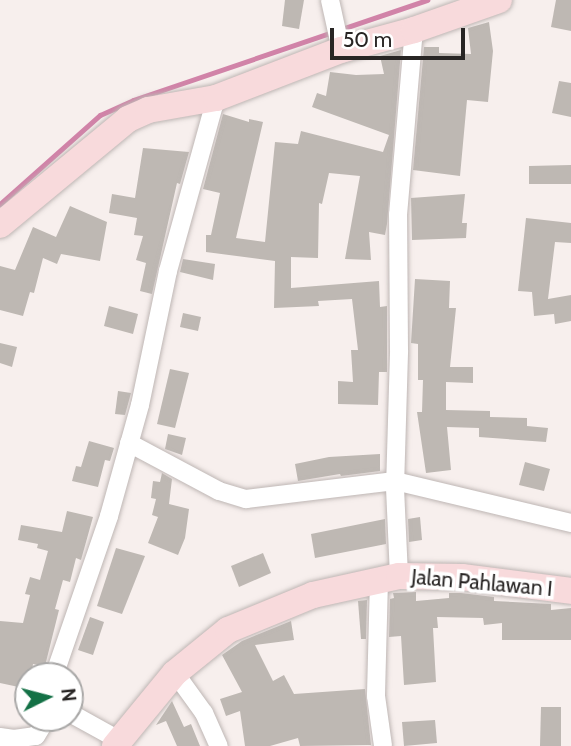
<!DOCTYPE html>
<style>
body{margin:0}
#map{position:relative;width:571px;height:746px;overflow:hidden;background:#f7efed;font-family:Cabin,sans-serif}
div>[style]{position:absolute}
.stream>*{height:5px;margin:-2.5px;padding:0 2.5px;transform-origin:2.5px;border-radius:2.5px;background:#d183a8}
.building>*{inset:0;background:#beb8b3}
.roads{filter:drop-shadow(0 0 2px #beb6b4) drop-shadow(0 0 2px #beb6b4)}
.street>*{height:18px;margin:-9px;padding:0 9px;transform-origin:9px;border-radius:9px;background:#fff}
.secondary>*{height:26px;margin:-13px;padding:0 13px;transform-origin:13px;border-radius:13px;background:#f8dadc}
span{translate:-50% -50%;white-space:nowrap;text-align:center;line-height:1.15;-webkit-text-stroke:7px #fff;paint-order:stroke}
.street-label{font-size:21px;color:#282524}
.north{position:absolute;left:14px;top:662px;width:70px;height:70px;box-sizing:border-box;background:#fff;border:2px solid #a9a8a7;border-radius:50%;rotate:84deg;font-size:19px;font-weight:700;line-height:28px;text-align:center;color:#282524}
.north::after{content:'';display:block;margin:auto;width:24px;height:32px;background:#147146;clip-path:polygon(50% 0,100% 100%,50% 72%,0 100%)}
.scale{position:absolute;left:330px;top:28px;width:135px;height:32px;box-sizing:border-box;border:4px solid #282524;border-top:0;padding-left:9px;font-size:21px;line-height:24px;white-space:nowrap;color:#282524;-webkit-text-stroke:5px #fff;paint-order:stroke}
</style>
<div id="map">
<div class="stream">
<i style="left:0;top:204px;width:134px;rotate:-41.7deg"></i>
<i style="left:100px;top:115px;width:36px;rotate:-24deg"></i>
<i style="left:133px;top:100px;width:311px;rotate:-18.8deg"></i>
</div>
<div class="building">
<i style="clip-path:polygon(285px 0,304px 0,299px 29px,282px 26px)"></i>
<i style="clip-path:polygon(556px 0,571px 0,571px 31px,551px 27px)"></i>
<i style="clip-path:polygon(489px 22px,493px 51px,488px 102px,467px 100px,460px 176px,413px 170px,424px 47px,439px 47px,439px 53px,471px 54px,468px 28px)"></i>
<i style="clip-path:polygon(401px 50px,387px 224px,385px 235px,369px 232px,371px 260px,345px 259px,360px 176px,329px 173px,322px 204px,319px 203px,318px 258px,291px 257px,291px 288px,379px 281px,380px 307px,387px 306px,387px 372px,379px 372px,378px 405px,338px 404px,338px 381px,353px 382px,351px 350px,358px 350px,352px 299px,318px 301px,319px 306px,274px 308px,275px 261px,206px 252px,206px 235px,211px 235px,220px 193px,203px 189px,223px 114px,249px 122px,249px 119px,263px 122px,236px 238px,265px 242px,275px 142px,298px 144px,301px 131px,383px 152px,389px 135px,312px 107px,317px 93px,326px 96px,330px 72px,356px 75px,384px 74px,380px 56px)"></i>
<i style="clip-path:polygon(559px 81px,571px 83px,571px 117px,552px 113px)"></i>
<i style="clip-path:polygon(143px 148px,189px 152px,180px 184px,177px 183px,152px 294px,140px 291px,146px 263px,136px 260px,143px 236px,134px 235px,137px 218px,109px 213px,112px 194px,135px 198px)"></i>
<i style="clip-path:polygon(571px 165px,571px 184px,529px 184px,529px 166px)"></i>
<i style="clip-path:polygon(465px 194px,462px 223px,467px 223px,466px 238px,412px 240px,411px 198px)"></i>
<i style="clip-path:polygon(70px 206px,107px 222px,100px 261px,61px 254px,57px 264px,43px 258px,34px 293px,30px 292px,23px 316px,0 310px,0 266px,15px 270px,33px 227px,56px 237px)"></i>
<i style="clip-path:polygon(526px 218px,571px 223px,571px 243px,555px 242px,548px 299px,571px 295px,571px 321px,555px 324px,554px 314px,534px 316px,532px 292px,518px 291px)"></i>
<i style="clip-path:polygon(183px 259px,215px 264px,213px 280px,180px 272px)"></i>
<i style="clip-path:polygon(415px 279px,450px 281px,449px 308px,456px 308px,450px 367px,473px 367px,473px 383px,446px 382px,446px 410px,490px 411px,490px 417px,527px 418px,527px 426px,548px 428px,546px 442px,479px 437px,479px 428px,447px 427px,451px 470px,426px 473px,417px 412px,422px 412px,423px 380px,418px 380px,418px 344px,411px 343px)"></i>
<i style="clip-path:polygon(109px 306px,138px 314px,133px 334px,104px 326px)"></i>
<i style="clip-path:polygon(183px 313px,201px 317px,198px 331px,180px 327px)"></i>
<i style="clip-path:polygon(0 343px,17px 347px,12px 367px,0 363px)"></i>
<i style="clip-path:polygon(170px 369px,189px 373px,175px 428px,157px 424px)"></i>
<i style="clip-path:polygon(118px 391px,131px 393px,125px 415px,115px 414px)"></i>
<i style="clip-path:polygon(168px 434px,186px 438px,182px 455px,165px 449px)"></i>
<i style="clip-path:polygon(89px 441px,114px 448px,110px 461px,105px 460px,98px 487px,72px 481px,76px 466px,81px 467px)"></i>
<i style="clip-path:polygon(380px 454px,380px 471px,341px 476px,340px 474px,298px 481px,295px 464px,329px 457px)"></i>
<i style="clip-path:polygon(525px 462px,550px 469px,544px 491px,519px 485px)"></i>
<i style="clip-path:polygon(162px 473px,172px 479px,169px 504px,189px 509px,185px 538px,178px 555px,148px 543px,158px 517px,152px 515px,156px 499px,151px 498px,153px 481px,160px 482px)"></i>
<i style="clip-path:polygon(67px 511px,93px 517px,81px 560px,76px 558px,70px 582px,63px 580px,55px 609px,59px 610px,45px 666px,33px 664px,31px 676px,28px 676px,28px 689px,0 683px,0 621px,23px 623px,30px 595px,25px 594px,30px 577px,40px 580px,48px 551px,37px 548px,38px 544px,18px 540px,21px 525px,62px 532px)"></i>
<i style="clip-path:polygon(420px 517px,422px 540px,409px 542px,408px 519px)"></i>
<i style="clip-path:polygon(385px 519px,386px 544px,315px 558px,311px 534px)"></i>
<i style="clip-path:polygon(116px 548px,145px 556px,122px 614px,97px 606px)"></i>
<i style="clip-path:polygon(263px 553px,271px 573px,239px 587px,231px 566px)"></i>
<i style="clip-path:polygon(416px 592px,416px 601px,449px 598px,449px 593px,461px 593px,494px 597px,494px 601px,551px 604px,551px 610px,571px 608px,571px 640px,502px 640px,502px 623px,484px 625px,483px 618px,437px 617px,438px 628px,433px 628px,436px 682px,404px 685px,401px 636px,389px 637px,390px 599px,394px 598px,393px 593px)"></i>
<i style="clip-path:polygon(367px 600px,366px 639px,361px 639px,358px 601px)"></i>
<i style="clip-path:polygon(90px 617px,104px 622px,93px 655px,78px 650px)"></i>
<i style="clip-path:polygon(291px 621px,294px 640px,255px 645px,273px 681px,284px 675px,294px 694px,365px 689px,371px 745px,300px 746px,298px 738px,270px 746px,245px 746px,240px 711px,226px 716px,220px 699px,242px 692px,222px 655px,242px 641px)"></i>
<i style="clip-path:polygon(172px 701px,184px 727px,191px 724px,200px 746px,177px 746px,166px 721px,156px 725px)"></i>
<i style="clip-path:polygon(541px 707px,561px 707px,561px 746px,540px 746px)"></i>
<i style="clip-path:polygon(435px 720px,437px 743px,404px 746px,402px 722px)"></i>
</div>
<div class="roads">
<div class="street">
<i style="left:330px;top:0;width:51px;rotate:77.6deg"></i>
<i style="left:129px;top:443px;width:102px;rotate:28.1deg"></i>
<i style="left:219px;top:491px;width:28px;rotate:17deg"></i>
<i style="left:246px;top:499px;width:150px;rotate:-6.9deg"></i>
<i style="left:395px;top:481px;width:181px;rotate:13.4deg"></i>
<i style="left:399px;top:576px;width:88px;rotate:-92.6deg"></i>
<i style="left:395px;top:488px;width:138px;rotate:-88.3deg"></i>
<i style="left:399px;top:350px;width:135px;rotate:-90.4deg"></i>
<i style="left:398px;top:215px;width:186px;rotate:-85.1deg"></i>
<i style="left:379px;top:580px;width:116px;rotate:91.5deg"></i>
<i style="left:376px;top:696px;width:50px;rotate:82deg"></i>
<i style="left:175px;top:673px;width:49px;rotate:54.1deg"></i>
<i style="left:204px;top:713px;width:36px;rotate:66deg"></i>
<i style="left:54px;top:676px;width:169px;rotate:-71deg"></i>
<i style="left:109px;top:516px;width:115px;rotate:-74.4deg"></i>
<i style="left:140px;top:405px;width:137px;rotate:-78.2deg"></i>
<i style="left:168px;top:271px;width:180px;rotate:-74.5deg"></i>
<i style="left:70px;top:713px;width:56px;rotate:28.9deg"></i>
<i style="left:0;top:737px;width:14px;rotate:8deg"></i>
<i style="left:14px;top:739px;width:22px;rotate:-8deg"></i>
<i style="left:36px;top:736px;width:21px;rotate:-59deg"></i>
</div>
<div class="secondary">
<i style="left:0;top:225px;width:166px;rotate:-39.6deg"></i>
<i style="left:128px;top:119px;width:22px;rotate:-24deg"></i>
<i style="left:148px;top:110px;width:69px;rotate:-10deg"></i>
<i style="left:216px;top:98px;width:134px;rotate:-21deg"></i>
<i style="left:341px;top:50px;width:76px;rotate:-15.3deg"></i>
<i style="left:414px;top:30px;width:90px;rotate:-19.4deg"></i>
<i style="left:115px;top:746px;width:94px;rotate:-50.6deg"></i>
<i style="left:175px;top:673px;width:68px;rotate:-39.1deg"></i>
<i style="left:228px;top:630px;width:92px;rotate:-22.4deg"></i>
<i style="left:313px;top:595px;width:88px;rotate:-12.5deg"></i>
<i style="left:399px;top:576px;width:63px;rotate:0.9deg"></i>
<i style="left:462px;top:577px;width:110px;rotate:7.3deg"></i>
</div>
</div>
<div class="street-label">
<span style="left:482px;top:583px;rotate:5deg">Jalan Pahlawan I</span>
</div>
<div class="north">N</div>
<div class="scale">50 m</div>
</div>
